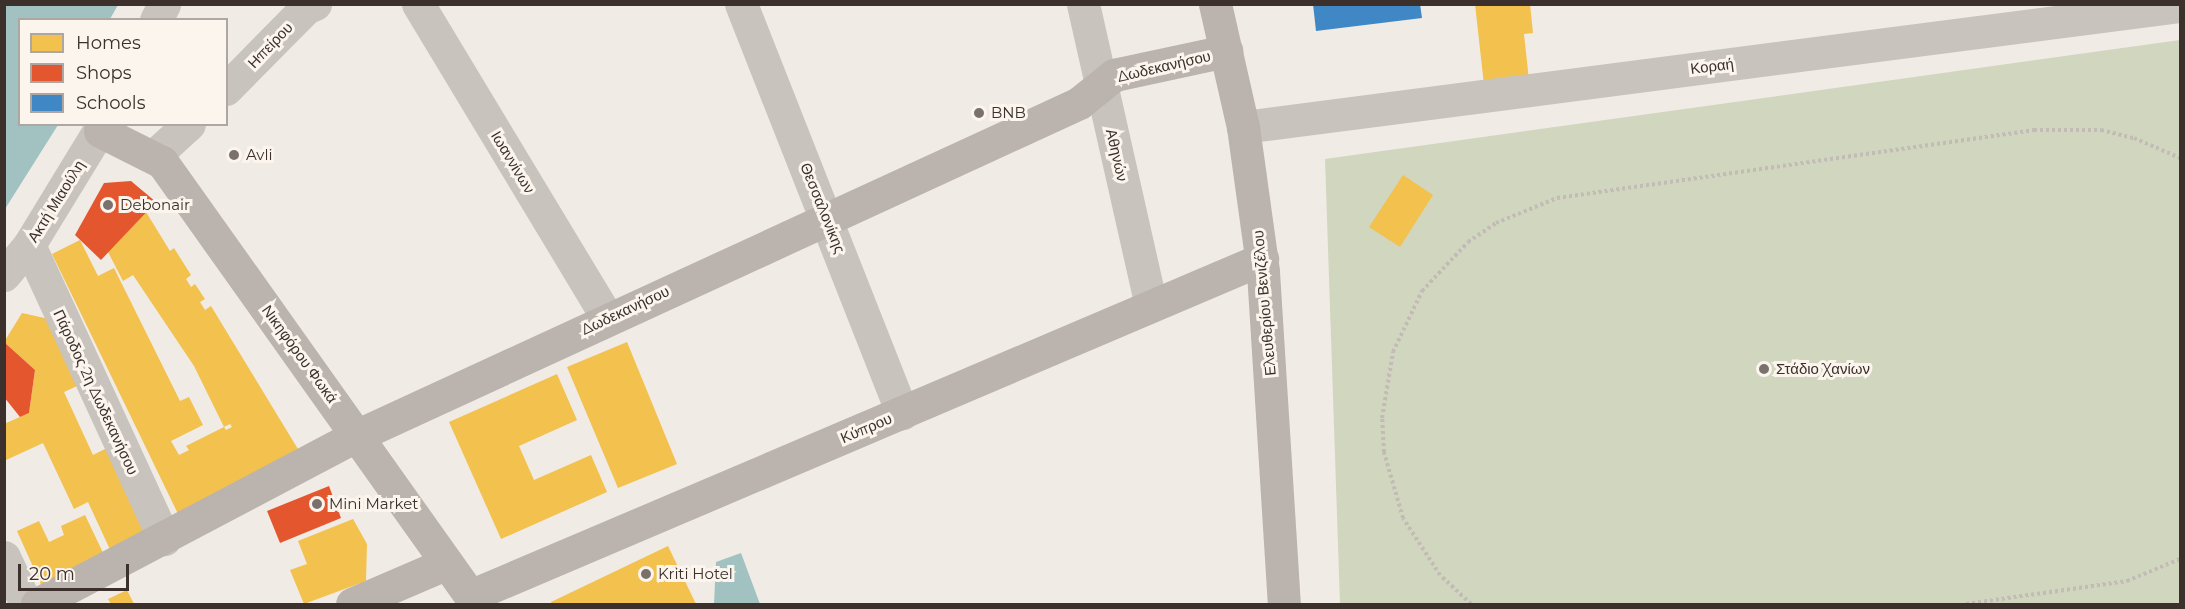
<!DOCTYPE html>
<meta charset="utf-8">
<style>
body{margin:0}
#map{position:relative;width:2185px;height:609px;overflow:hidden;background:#f0ebe5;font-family:Montserrat,sans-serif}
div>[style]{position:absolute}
.green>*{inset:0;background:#d1d6bf}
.water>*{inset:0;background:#a1c2c1}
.homes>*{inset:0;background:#f2c14e}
.shops>*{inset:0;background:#e4572e}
.schools>*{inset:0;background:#3f88c5}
.path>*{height:4px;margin-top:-2px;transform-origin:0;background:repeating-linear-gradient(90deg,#c2bbb6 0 3px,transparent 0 6px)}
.street>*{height:33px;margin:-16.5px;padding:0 16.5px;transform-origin:16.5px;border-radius:16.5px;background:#c9c3be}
.secondary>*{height:33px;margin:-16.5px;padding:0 16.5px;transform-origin:16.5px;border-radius:16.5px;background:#bab3ae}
.dots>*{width:16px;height:16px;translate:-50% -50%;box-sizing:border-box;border:3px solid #fbf5ee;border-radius:50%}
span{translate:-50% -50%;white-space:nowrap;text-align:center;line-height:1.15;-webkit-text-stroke:6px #fbf5ee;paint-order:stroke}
.street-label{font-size:15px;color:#3b302b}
.poi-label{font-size:15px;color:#3b302b}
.left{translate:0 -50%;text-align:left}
.frame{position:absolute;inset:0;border:6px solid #3b302b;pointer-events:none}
.legend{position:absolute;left:18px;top:18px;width:210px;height:108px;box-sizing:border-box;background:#fbf5ee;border:2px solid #aea6a0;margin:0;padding:8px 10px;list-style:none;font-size:18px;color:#3b302b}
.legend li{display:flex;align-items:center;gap:12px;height:30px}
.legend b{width:30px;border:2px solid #aea6a0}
.scale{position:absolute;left:18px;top:564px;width:111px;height:27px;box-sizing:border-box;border:3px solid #3b302b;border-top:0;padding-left:8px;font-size:18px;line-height:21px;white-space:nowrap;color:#3b302b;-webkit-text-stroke:4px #fbf5ee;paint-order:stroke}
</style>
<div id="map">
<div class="green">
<i style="clip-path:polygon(2180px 40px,2180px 604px,1340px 604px,1325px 159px)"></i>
</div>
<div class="water">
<i style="clip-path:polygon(5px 4px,118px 5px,110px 19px,20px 20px,20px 124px,58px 125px,5px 209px)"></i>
<i style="clip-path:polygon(741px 553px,760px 604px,714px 604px,716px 562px)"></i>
</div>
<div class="homes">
<i style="clip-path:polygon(1475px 4px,1530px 4px,1533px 33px,1524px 34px,1529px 80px,1484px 85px)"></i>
<i style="clip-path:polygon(1403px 175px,1433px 195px,1400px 247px,1369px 227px)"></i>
<i style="clip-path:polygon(146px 212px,170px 251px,174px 248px,191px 275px,186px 279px,191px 287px,195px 284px,205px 299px,200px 302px,205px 310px,211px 306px,304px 459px,181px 520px,52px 254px,80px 240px,98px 276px,114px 268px,180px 401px,189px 397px,203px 425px,171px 441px,179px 455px,189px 450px,186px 446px,224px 427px,226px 430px,232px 427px,230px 424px,224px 427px,194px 366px,133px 275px,123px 281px,108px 252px)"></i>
<i style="clip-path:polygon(22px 313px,49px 319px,77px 386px,64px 392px,93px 455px,111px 446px,154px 537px,113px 556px,88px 502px,74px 509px,43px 443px,4px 461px,4px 424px,29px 413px,35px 370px,4px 342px)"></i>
<i style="clip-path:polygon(627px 342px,677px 464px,618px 488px,567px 367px)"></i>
<i style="clip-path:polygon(557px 374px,577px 420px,519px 446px,534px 480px,591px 455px,607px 492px,501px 539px,449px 422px)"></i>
<i style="clip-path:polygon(85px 515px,106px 559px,43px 589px,17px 531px,39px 521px,49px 542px,64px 535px,61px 526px)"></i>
<i style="clip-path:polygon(353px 519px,367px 544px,366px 581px,304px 604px,290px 570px,307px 564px,298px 541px)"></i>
<i style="clip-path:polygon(668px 546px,696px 604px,552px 604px,551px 602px)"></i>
<i style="clip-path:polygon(127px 590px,134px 604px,111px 604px,108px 599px)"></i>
</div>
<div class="shops">
<i style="clip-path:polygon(131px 181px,156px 202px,101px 260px,75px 235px,104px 183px)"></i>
<i style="clip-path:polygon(4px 342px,35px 370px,29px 413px,20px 417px,4px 397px)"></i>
<i style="clip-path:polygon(329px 486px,341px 518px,280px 543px,267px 511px)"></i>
</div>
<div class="schools">
<i style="clip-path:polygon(1313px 4px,1420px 4px,1422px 18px,1316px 31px)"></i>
</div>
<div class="path">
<i style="left:1471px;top:604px;width:42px;rotate:-136.9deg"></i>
<i style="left:1440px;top:575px;width:68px;rotate:-123deg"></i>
<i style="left:1403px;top:518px;width:69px;rotate:-106.1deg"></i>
<i style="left:1384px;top:452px;width:34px;rotate:-93deg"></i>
<i style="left:1382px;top:418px;width:67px;rotate:-80.5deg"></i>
<i style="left:1393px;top:352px;width:68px;rotate:-64.6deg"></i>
<i style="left:1422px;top:291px;width:67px;rotate:-46.8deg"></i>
<i style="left:1468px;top:242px;width:34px;rotate:-34deg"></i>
<i style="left:1496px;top:223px;width:66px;rotate:-22.3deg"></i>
<i style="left:1557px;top:198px;width:482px;rotate:-8.1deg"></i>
<i style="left:2034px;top:130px;width:67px"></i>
<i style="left:2101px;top:130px;width:34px;rotate:14deg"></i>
<i style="left:2134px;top:138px;width:50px;rotate:23.5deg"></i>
<i style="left:1966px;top:604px;width:163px;rotate:-8.1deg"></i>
<i style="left:2127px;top:581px;width:57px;rotate:-22.5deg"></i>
</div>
<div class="street">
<i style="left:418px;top:4px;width:368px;rotate:58.9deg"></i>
<i style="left:741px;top:4px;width:440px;rotate:68.5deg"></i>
<i style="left:1083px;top:4px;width:309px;rotate:77.3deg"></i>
<i style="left:156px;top:20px;width:18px;rotate:-63deg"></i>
<i style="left:226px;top:89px;width:114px;rotate:-45.4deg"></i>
<i style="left:306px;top:8px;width:10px;rotate:-24deg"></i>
<i style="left:1243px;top:127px;width:945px;rotate:-7.36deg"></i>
<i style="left:155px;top:155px;width:46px;rotate:-42.4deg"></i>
<i style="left:29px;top:245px;width:324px;rotate:65.3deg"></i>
<i style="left:4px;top:275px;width:39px;rotate:-50deg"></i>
<i style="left:29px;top:245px;width:142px;rotate:-58.6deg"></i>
<i style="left:4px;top:557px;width:52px;rotate:64.9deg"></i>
</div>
<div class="secondary">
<i style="left:1215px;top:4px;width:126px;rotate:77.2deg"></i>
<i style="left:1243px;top:127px;width:146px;rotate:82.1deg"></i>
<i style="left:1263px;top:272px;width:333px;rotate:86.4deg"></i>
<i style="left:100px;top:131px;width:69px;rotate:26.6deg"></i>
<i style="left:162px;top:162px;width:542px;rotate:54.61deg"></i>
<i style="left:470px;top:596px;width:861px;rotate:-23.05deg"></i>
<i style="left:37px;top:604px;width:363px;rotate:-27.8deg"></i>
<i style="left:358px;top:435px;width:794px;rotate:-24.72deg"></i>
<i style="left:1079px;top:103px;width:45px;rotate:-38.7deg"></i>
<i style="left:1114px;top:75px;width:115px;rotate:-12.1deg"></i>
<i style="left:352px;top:604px;width:103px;rotate:-23.3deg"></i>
</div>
<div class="dots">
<i style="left:979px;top:113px;background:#7a716c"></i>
<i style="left:234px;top:155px;background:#7a716c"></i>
<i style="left:108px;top:205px;background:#7a716c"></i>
<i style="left:1764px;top:369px;background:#7a716c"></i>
<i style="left:317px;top:504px;background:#7a716c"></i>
<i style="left:646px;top:574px;background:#7a716c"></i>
</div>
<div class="street-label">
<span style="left:270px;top:45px;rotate:-46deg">Ηπείρου</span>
<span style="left:1164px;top:66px;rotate:-13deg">Δωδεκανήσου</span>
<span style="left:1712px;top:66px;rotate:-7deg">Κοραή</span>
<span style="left:1117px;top:155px;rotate:77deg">Αθηνών</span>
<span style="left:513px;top:162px;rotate:59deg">Ιωαννίνων</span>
<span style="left:56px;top:201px;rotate:-58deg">Ακτή Μιαούλη</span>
<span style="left:823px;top:208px;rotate:68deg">Θεσσαλονίκης</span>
<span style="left:1264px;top:303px;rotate:-95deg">Ελευθερίου Βενιζέλου</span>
<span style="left:625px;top:310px;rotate:-25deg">Δωδεκανήσου</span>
<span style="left:300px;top:354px;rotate:54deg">Νικηφόρου Φωκά</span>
<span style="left:96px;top:392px;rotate:65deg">Πάροδος 2η Δωδεκανήσου</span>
<span style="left:866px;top:428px;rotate:-23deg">Κύπρου</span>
</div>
<div class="poi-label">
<span class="left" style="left:991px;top:113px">BNB</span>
<span class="left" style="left:246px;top:155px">Avli</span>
<span class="left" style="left:120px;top:205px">Debonair</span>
<span class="left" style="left:1776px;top:369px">Στάδιο Χανίων</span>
<span class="left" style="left:329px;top:504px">Mini Market</span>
<span class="left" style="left:658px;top:574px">Kriti Hotel</span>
</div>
<div class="frame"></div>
<ul class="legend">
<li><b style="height:16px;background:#f2c14e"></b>Homes</li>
<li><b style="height:16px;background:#e4572e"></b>Shops</li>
<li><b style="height:16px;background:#3f88c5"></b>Schools</li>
</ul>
<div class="scale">20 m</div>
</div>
